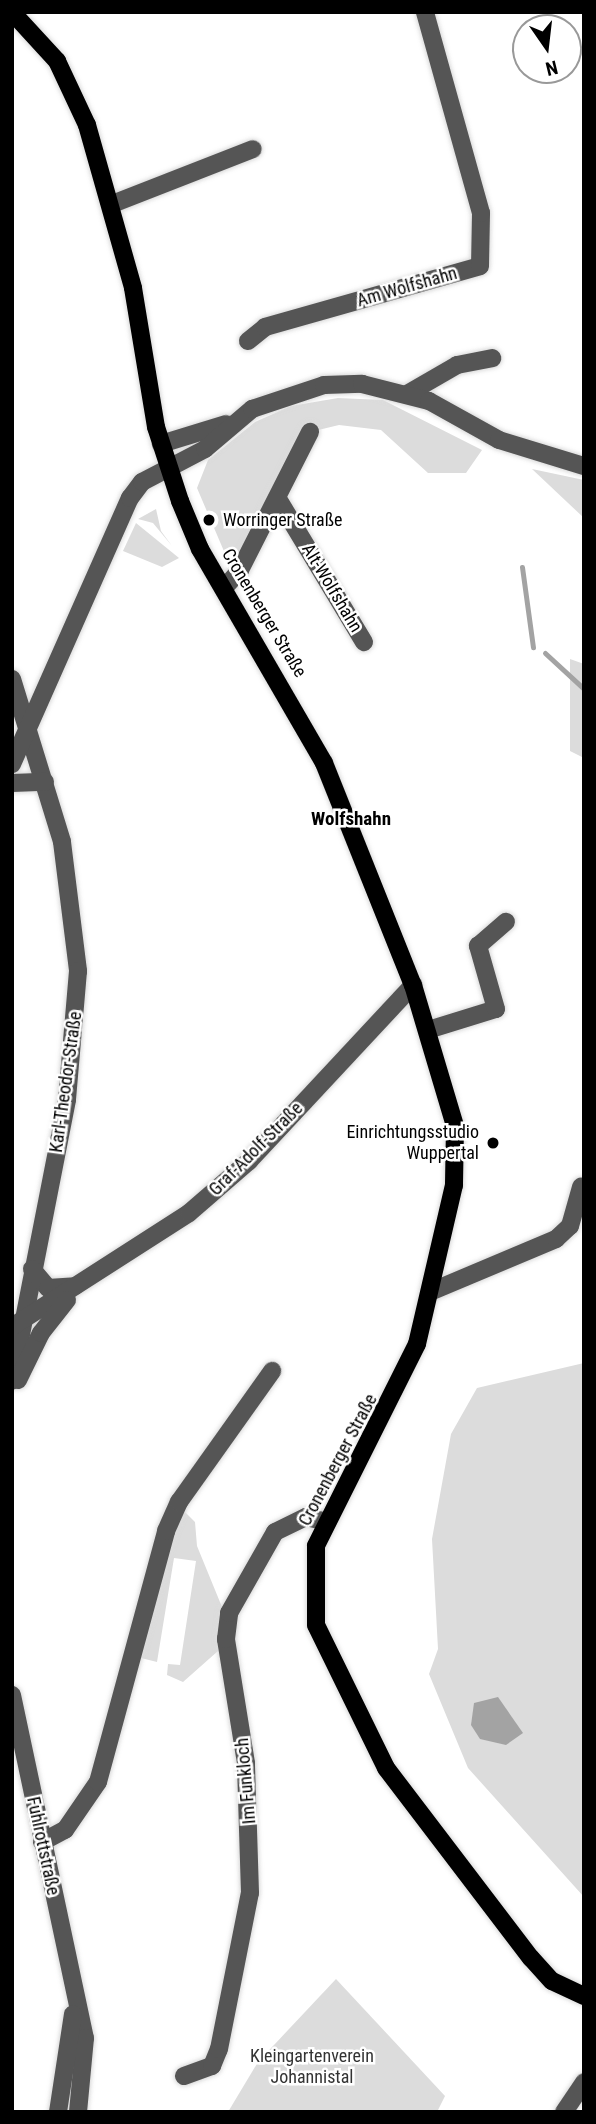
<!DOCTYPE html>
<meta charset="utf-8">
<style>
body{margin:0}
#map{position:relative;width:596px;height:2124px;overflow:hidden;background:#fff;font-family:"Roboto Condensed",sans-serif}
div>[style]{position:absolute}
.green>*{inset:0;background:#dcdcdc}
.water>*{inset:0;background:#a3a3a3}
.stream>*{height:5px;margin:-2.5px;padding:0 2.5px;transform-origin:2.5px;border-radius:2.5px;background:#a3a3a3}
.roads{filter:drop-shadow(0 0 2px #dbdbdb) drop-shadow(0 0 2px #dbdbdb)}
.minor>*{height:18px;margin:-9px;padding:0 9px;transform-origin:9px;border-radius:9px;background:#555}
.major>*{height:18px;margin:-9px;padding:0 9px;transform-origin:9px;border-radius:9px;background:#000}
.dots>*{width:19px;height:19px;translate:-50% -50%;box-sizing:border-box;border:4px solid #fff;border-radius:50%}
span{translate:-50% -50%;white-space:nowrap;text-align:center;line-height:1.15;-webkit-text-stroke:5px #fff;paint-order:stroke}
.street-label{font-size:18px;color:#000}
.poi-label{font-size:18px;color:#000}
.left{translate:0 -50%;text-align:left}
.right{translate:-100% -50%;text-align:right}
.park-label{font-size:18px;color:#333}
.neighbourhood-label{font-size:19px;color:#000;font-weight:700}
.frame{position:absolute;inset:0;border:14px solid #000;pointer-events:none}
.north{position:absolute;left:512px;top:14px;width:70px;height:70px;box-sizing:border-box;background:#fff;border:2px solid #999;border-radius:50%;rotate:166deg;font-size:19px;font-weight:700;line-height:28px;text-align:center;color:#000}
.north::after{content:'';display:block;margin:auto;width:24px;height:32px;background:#000;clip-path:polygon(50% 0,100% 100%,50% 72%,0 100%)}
</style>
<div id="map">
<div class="green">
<i style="clip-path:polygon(338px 398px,383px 400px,482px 450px,466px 473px,428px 473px,381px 430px,339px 425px,310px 432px,232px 570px,197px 488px,208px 460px,255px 422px,291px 406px)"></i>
<i style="clip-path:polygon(532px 469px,584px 480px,584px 518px)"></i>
<i style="clip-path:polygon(156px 509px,161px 531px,172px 546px,153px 523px,138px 519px)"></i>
<i style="clip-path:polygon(136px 523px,179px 558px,162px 567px,123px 551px)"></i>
<i style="clip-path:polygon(570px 659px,584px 664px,584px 758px,570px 751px)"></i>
<i style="clip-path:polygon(584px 1363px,584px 1897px,468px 1768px,429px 1674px,438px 1649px,432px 1539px,451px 1434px,477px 1388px)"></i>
<i style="clip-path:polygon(182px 1509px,195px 1522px,197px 1546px,222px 1607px,218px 1651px,183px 1682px,167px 1675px,168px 1664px,180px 1665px,196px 1561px,174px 1558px,157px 1662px,137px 1657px)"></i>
<i style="clip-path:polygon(336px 1979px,445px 2096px,437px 2112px,228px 2112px,258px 2062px)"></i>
</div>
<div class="water">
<i style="clip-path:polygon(498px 1697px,523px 1733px,506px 1745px,480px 1739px,471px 1725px,474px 1703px)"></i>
</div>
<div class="stream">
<i style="left:522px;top:567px;width:81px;rotate:82.2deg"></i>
<i style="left:545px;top:653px;width:53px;rotate:42.7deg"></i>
</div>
<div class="roads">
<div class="minor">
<i style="left:112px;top:204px;width:151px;rotate:-21.3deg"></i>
<i style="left:248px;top:341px;width:22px;rotate:-39deg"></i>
<i style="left:265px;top:327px;width:223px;rotate:-15.8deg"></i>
<i style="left:480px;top:266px;width:53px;rotate:-88.9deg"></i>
<i style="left:481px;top:213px;width:209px;rotate:-105.6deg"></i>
<i style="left:407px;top:394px;width:58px;rotate:-30.1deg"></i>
<i style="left:457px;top:365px;width:36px;rotate:-11deg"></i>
<i style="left:161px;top:444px;width:68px;rotate:-17.1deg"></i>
<i style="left:278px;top:499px;width:167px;rotate:59deg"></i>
<i style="left:224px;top:588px;width:24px;rotate:-48deg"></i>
<i style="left:240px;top:570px;width:155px;rotate:-63.1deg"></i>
<i style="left:12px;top:679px;width:170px;rotate:72.9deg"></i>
<i style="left:62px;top:842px;width:130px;rotate:82.9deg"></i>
<i style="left:78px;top:971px;width:129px;rotate:94.9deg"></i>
<i style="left:67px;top:1100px;width:286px;rotate:101.1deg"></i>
<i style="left:12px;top:764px;width:291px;rotate:-66.1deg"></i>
<i style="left:130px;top:498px;width:20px;rotate:-53deg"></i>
<i style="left:142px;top:482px;width:71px;rotate:-27.6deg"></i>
<i style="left:205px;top:449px;width:62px;rotate:-40.4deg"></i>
<i style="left:252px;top:409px;width:76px;rotate:-18.4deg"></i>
<i style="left:324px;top:385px;width:38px;rotate:-2deg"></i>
<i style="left:362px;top:384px;width:69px;rotate:14.2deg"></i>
<i style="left:429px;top:401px;width:80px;rotate:29.1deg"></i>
<i style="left:499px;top:440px;width:89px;rotate:17deg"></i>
<i style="left:12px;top:783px;width:33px;rotate:-2deg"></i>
<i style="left:428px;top:1030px;width:71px;rotate:-17.2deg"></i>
<i style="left:496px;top:1009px;width:66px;rotate:-105.9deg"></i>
<i style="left:478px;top:946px;width:37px;rotate:-41deg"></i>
<i style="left:32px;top:1269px;width:25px;rotate:50deg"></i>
<i style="left:48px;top:1288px;width:27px;rotate:-4deg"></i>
<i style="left:430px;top:1292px;width:137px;rotate:-22.8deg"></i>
<i style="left:556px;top:1239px;width:19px;rotate:-43deg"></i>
<i style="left:570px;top:1226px;width:41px;rotate:-74.2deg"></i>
<i style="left:13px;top:1326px;width:209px;rotate:-32.7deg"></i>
<i style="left:189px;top:1213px;width:79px;rotate:-40.9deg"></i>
<i style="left:249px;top:1161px;width:241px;rotate:-47deg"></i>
<i style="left:18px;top:1380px;width:52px;rotate:-63.9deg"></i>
<i style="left:41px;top:1333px;width:42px;rotate:-51.8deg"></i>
<i style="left:12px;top:1695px;width:351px;rotate:78deg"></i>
<i style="left:85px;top:2038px;width:74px;rotate:95.4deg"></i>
<i style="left:42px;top:1842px;width:26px;rotate:-28deg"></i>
<i style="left:65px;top:1830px;width:58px;rotate:-55.5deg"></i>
<i style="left:98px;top:1782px;width:260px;rotate:-74.8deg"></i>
<i style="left:166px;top:1531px;width:32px;rotate:-66deg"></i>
<i style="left:179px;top:1502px;width:161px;rotate:-54.6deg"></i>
<i style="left:184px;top:2076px;width:30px;rotate:-20deg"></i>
<i style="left:212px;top:2066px;width:18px;rotate:-68deg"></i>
<i style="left:219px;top:2049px;width:159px;rotate:-78.8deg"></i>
<i style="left:250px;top:1893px;width:130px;rotate:-91.8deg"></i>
<i style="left:246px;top:1763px;width:126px;rotate:-99.2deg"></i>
<i style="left:226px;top:1639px;width:26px;rotate:-83deg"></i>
<i style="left:229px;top:1613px;width:93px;rotate:-60.4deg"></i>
<i style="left:275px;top:1532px;width:34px;rotate:-26deg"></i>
<i style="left:306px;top:1517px;width:22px;rotate:13deg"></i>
<i style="left:58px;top:2112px;width:99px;rotate:-81.3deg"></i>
<i style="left:564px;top:2112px;width:36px;rotate:-56deg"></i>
</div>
<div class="major">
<i style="left:12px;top:12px;width:67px;rotate:47.4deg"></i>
<i style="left:57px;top:61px;width:71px;rotate:64.9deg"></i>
<i style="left:87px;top:125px;width:169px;rotate:74.2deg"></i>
<i style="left:133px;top:288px;width:141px;rotate:80.6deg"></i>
<i style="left:156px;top:427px;width:78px;rotate:72deg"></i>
<i style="left:180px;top:501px;width:52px;rotate:67.4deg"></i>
<i style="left:200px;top:549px;width:247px;rotate:59.9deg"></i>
<i style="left:324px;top:763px;width:239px;rotate:68.2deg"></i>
<i style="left:413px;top:985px;width:147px;rotate:73.4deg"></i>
<i style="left:455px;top:1126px;width:59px;rotate:91deg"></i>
<i style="left:454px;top:1185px;width:163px;rotate:103.1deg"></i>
<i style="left:417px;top:1344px;width:226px;rotate:116.6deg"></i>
<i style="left:316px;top:1546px;width:79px;rotate:90deg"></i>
<i style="left:316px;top:1625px;width:159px;rotate:63.9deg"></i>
<i style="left:386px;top:1768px;width:239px;rotate:52.7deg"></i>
<i style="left:531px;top:1958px;width:31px;rotate:48deg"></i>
<i style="left:552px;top:1981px;width:35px;rotate:25deg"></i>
</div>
</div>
<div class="dots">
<i style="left:209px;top:520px;background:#000"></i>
<i style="left:493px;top:1143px;background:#000"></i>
</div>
<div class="street-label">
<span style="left:407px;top:287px;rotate:-16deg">Am Wolfshahn</span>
<span style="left:332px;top:588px;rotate:59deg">Alt-Wolfshahn</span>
<span style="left:264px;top:613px;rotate:59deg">Cronenberger Straße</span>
<span style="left:66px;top:1082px;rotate:-82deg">Karl-Theodor-Straße</span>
<span style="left:256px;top:1149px;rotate:-45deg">Graf-Adolf-Straße</span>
<span style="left:338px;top:1460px;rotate:-62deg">Cronenberger Straße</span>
<span style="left:246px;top:1781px;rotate:-95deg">Im Funkloch</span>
<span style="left:43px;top:1846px;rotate:78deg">Fuhlrottstraße</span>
</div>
<div class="poi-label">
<span class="left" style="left:223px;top:520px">Worringer Straße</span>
<span class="right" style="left:479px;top:1143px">Einrichtungsstudio<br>Wuppertal</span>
</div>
<div class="park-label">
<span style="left:312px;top:2067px">Kleingartenverein<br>Johannistal</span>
</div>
<div class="neighbourhood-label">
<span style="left:351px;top:819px">Wolfshahn</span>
</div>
<div class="frame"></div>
<div class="north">N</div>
</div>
